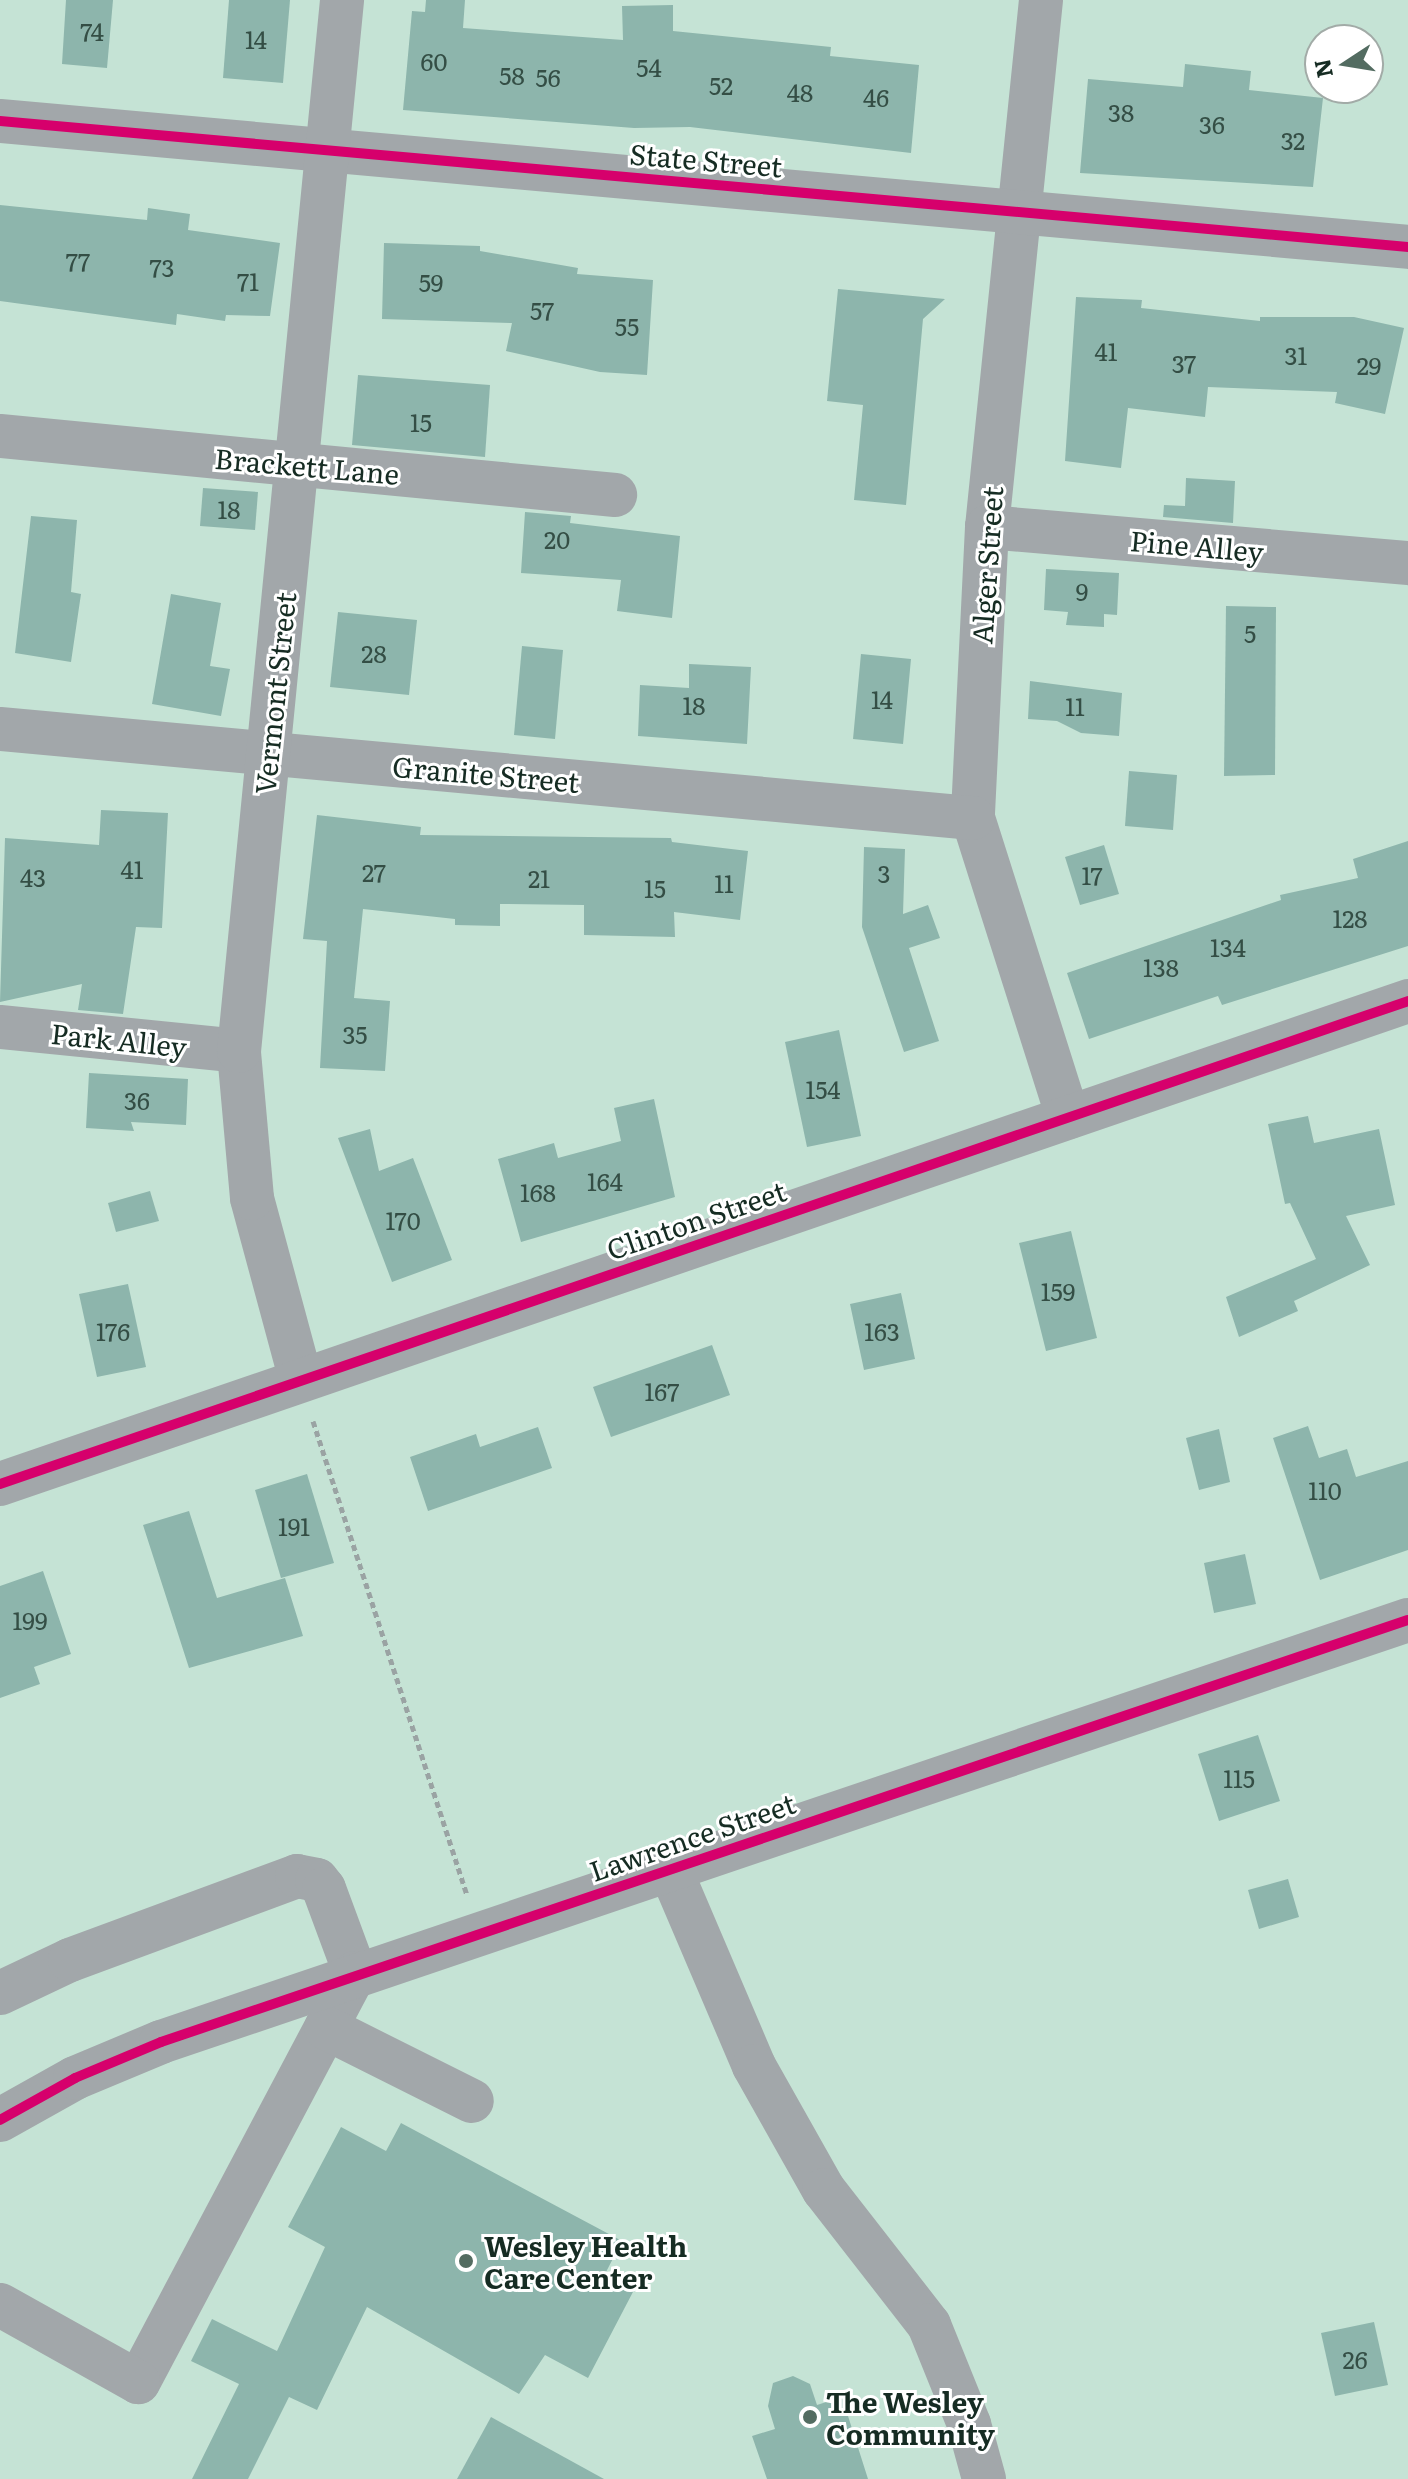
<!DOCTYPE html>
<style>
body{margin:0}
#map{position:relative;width:1408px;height:2479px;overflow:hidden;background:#c5e3d5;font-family:Literata,serif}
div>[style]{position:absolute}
.building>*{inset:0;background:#8db5ac}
.path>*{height:5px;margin-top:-2.5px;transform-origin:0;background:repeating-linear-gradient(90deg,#9aa3a3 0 6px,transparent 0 10px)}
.minor>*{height:44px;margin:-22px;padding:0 22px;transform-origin:22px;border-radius:22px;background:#a2a7aa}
.cycleway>*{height:10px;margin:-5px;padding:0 5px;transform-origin:5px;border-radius:5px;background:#d6006c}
.dots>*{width:22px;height:22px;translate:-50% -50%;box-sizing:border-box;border:4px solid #fff;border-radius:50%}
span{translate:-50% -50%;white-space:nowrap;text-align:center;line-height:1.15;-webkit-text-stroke:6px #fff;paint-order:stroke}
.number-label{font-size:24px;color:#344e45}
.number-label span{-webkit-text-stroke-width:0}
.street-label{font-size:28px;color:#162c23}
.poi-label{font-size:28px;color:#162c23;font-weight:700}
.left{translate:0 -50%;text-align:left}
.north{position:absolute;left:1304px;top:24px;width:80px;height:80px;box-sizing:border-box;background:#fff;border:2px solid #a2aba7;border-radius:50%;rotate:258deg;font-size:22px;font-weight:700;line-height:32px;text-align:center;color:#162c23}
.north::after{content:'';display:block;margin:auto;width:28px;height:36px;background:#536c61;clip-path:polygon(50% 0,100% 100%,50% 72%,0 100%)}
</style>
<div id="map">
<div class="building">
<i style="clip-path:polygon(66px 0,113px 0,107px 68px,62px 64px)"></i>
<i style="clip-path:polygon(229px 0,290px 0,283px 83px,223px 78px)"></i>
<i style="clip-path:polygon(426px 0,465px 0,463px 28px,623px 40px,622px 6px,673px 5px,673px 31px,831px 47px,830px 56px,919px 65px,911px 153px,690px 127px,634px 128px,403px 110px,412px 11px,425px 12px)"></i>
<i style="clip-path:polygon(1185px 64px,1251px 71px,1249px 90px,1323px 98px,1313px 187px,1080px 173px,1088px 79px,1183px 87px)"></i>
<i style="clip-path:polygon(0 205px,147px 220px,148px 208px,190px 214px,188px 230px,280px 243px,270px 316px,226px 315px,225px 321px,177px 314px,176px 325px,0 301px)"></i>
<i style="clip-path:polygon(384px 243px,480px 246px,480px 251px,578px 268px,577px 274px,653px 280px,647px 375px,600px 372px,506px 351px,512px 323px,382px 319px)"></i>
<i style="clip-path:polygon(838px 289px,945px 299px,923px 319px,906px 505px,854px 500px,863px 405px,827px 401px)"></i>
<i style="clip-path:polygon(1076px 297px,1142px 300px,1141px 308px,1260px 321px,1260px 317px,1354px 317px,1404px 328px,1385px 414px,1335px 403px,1337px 392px,1208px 387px,1205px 417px,1128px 408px,1121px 468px,1065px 461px)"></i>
<i style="clip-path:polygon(358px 375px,490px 385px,485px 457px,352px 445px)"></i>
<i style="clip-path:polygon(1186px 478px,1235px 481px,1233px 523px,1163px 517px,1164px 505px,1185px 506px)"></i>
<i style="clip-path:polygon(203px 488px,258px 492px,255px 530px,200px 526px)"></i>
<i style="clip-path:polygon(525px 512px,571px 516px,570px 523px,680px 536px,672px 618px,617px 611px,621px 580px,521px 573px)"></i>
<i style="clip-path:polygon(31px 516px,77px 520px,71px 592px,81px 594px,71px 662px,15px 653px)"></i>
<i style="clip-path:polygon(1046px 569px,1119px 573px,1117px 615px,1104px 614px,1104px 627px,1066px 625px,1068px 612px,1044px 610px)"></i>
<i style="clip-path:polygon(171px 594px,221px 603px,210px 666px,230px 669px,221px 716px,152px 704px)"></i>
<i style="clip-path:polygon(1226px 606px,1276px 607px,1275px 775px,1224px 776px)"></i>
<i style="clip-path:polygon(338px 612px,417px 620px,409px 695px,330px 687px)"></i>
<i style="clip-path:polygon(522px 646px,563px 650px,555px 739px,514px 735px)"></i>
<i style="clip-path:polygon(861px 654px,911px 659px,903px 744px,853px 739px)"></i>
<i style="clip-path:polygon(689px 664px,751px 667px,747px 744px,638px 736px,640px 685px,689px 688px)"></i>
<i style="clip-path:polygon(1030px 681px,1122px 693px,1119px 736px,1081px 733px,1057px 721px,1028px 719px)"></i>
<i style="clip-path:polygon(1129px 771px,1177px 775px,1173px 830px,1125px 826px)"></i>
<i style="clip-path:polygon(101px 810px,168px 813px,162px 928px,136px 927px,123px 1014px,78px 1010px,82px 984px,0 1002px,5px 838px,99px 845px)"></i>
<i style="clip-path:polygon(317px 815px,421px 827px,420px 835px,671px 838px,672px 842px,748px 851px,740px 920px,674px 912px,675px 937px,584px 935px,584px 905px,500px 904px,500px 926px,455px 925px,455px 919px,363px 909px,354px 998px,390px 1001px,385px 1071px,320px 1068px,327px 941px,303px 939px)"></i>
<i style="clip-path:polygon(1408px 841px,1408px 946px,1222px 1005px,1218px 996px,1089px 1039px,1067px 973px,1281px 900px,1280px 895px,1358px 878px,1353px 859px)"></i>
<i style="clip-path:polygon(1104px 845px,1119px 894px,1080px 905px,1065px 857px)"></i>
<i style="clip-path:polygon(864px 847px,905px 849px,903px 914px,928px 905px,940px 938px,909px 948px,939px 1041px,904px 1052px,862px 927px)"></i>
<i style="clip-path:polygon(839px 1030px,861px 1136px,807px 1147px,785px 1042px)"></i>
<i style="clip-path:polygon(89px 1073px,188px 1079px,186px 1125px,131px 1122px,134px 1131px,86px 1128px)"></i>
<i style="clip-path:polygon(654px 1099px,675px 1197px,521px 1242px,498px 1159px,554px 1143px,558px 1158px,621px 1141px,614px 1108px)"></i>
<i style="clip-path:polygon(1308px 1116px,1314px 1143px,1379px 1129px,1395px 1205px,1346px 1216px,1370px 1265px,1294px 1301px,1298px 1311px,1239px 1337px,1226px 1297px,1316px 1259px,1290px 1203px,1285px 1204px,1268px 1124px)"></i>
<i style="clip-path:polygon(370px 1129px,379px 1171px,413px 1158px,452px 1260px,392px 1282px,338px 1138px)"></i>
<i style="clip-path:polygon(150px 1191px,159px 1221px,116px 1232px,108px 1203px)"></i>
<i style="clip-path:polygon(1071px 1231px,1097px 1338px,1046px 1351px,1019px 1243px)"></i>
<i style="clip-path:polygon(128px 1284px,146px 1367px,97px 1377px,79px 1294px)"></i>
<i style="clip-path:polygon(901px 1293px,915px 1359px,864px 1370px,850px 1304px)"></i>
<i style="clip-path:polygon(712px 1345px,730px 1395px,611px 1437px,593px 1387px)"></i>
<i style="clip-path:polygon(1308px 1426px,1319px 1458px,1347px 1449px,1356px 1477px,1408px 1461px,1408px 1550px,1320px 1580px,1273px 1438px)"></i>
<i style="clip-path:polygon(538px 1427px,552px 1468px,428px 1511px,410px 1457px,476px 1434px,480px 1447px)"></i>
<i style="clip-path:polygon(1219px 1429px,1230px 1482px,1199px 1490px,1186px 1438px)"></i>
<i style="clip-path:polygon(307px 1474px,334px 1563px,281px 1578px,255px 1490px)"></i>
<i style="clip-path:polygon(189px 1511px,217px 1598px,285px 1578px,303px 1636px,189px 1668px,143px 1525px)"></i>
<i style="clip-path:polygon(1245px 1554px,1256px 1604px,1214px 1613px,1204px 1563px)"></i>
<i style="clip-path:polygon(43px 1571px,71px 1654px,34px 1667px,40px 1684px,0 1698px,0 1586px)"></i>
<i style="clip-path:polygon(1258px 1735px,1280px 1801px,1219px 1821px,1198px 1754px)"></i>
<i style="clip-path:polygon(1288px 1879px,1299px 1917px,1259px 1929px,1248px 1890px)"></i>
<i style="clip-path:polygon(401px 2123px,622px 2241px,605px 2274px,634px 2290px,588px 2378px,545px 2355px,519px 2394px,367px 2307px,317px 2410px,289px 2397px,248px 2479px,192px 2479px,239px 2384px,191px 2361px,212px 2319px,277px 2351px,325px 2247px,288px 2227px,341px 2127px,386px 2151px)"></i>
<i style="clip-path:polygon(1374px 2322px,1388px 2385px,1335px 2396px,1321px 2333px)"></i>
<i style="clip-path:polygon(793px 2376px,810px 2384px,817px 2405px,842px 2397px,868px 2479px,767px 2479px,752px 2436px,775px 2429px,768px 2406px,773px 2383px)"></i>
<i style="clip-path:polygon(491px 2417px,604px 2479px,457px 2479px)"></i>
</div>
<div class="path">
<i style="left:313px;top:1421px;width:497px;rotate:72deg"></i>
</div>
<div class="minor">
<i style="left:1041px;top:0;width:530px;rotate:95.85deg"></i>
<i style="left:987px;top:527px;width:291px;rotate:92.8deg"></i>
<i style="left:973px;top:818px;width:314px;rotate:72.4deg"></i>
<i style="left:0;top:121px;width:1414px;rotate:5.11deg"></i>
<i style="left:0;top:436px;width:618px;rotate:5.48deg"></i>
<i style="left:987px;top:527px;width:423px;rotate:4.9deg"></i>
<i style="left:0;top:729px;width:977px;rotate:5.23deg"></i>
<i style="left:0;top:1027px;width:240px;rotate:5.7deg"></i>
<i style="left:301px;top:1380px;width:188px;rotate:-105.1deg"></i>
<i style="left:252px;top:1198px;width:148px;rotate:-95.1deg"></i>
<i style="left:239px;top:1051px;width:1056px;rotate:-84.4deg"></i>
<i style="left:0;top:1484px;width:1489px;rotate:-18.93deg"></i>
<i style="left:670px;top:1869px;width:214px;rotate:66.9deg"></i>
<i style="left:754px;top:2066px;width:142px;rotate:60.6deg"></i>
<i style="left:824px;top:2190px;width:171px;rotate:52.1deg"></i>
<i style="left:929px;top:2325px;width:107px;rotate:68deg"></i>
<i style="left:969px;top:2424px;width:57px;rotate:74.7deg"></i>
<i style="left:0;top:1993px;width:77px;rotate:-25.2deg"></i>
<i style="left:70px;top:1960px;width:242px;rotate:-20.3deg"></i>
<i style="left:297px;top:1876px;width:20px;rotate:11deg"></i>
<i style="left:317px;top:1880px;width:11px;rotate:52deg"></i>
<i style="left:324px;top:1889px;width:90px;rotate:69.7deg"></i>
<i style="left:355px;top:1973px;width:463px;rotate:117.9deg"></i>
<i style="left:138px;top:2382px;width:158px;rotate:-150.8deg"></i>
<i style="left:326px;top:2028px;width:163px;rotate:26.6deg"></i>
<i style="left:0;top:2120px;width:86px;rotate:-29.2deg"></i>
<i style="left:75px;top:2078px;width:93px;rotate:-22.7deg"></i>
<i style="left:161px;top:2042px;width:1316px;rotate:-18.7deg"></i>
</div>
<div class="cycleway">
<i style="left:0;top:121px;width:1414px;rotate:5.11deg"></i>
<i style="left:0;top:1484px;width:1489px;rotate:-18.93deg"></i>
<i style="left:0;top:2120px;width:86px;rotate:-29.2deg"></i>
<i style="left:75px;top:2078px;width:93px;rotate:-22.7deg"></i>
<i style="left:161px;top:2042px;width:1316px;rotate:-18.7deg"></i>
</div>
<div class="dots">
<i style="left:466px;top:2261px;background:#536c61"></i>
<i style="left:810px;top:2417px;background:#536c61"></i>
</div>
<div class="number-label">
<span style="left:92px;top:31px">74</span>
<span style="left:256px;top:39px">14</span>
<span style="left:434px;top:61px">60</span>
<span style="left:649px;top:67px">54</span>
<span style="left:512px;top:75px">58</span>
<span style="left:548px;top:77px">56</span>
<span style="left:721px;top:85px">52</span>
<span style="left:800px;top:92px">48</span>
<span style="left:876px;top:97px">46</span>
<span style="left:1121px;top:112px">38</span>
<span style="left:1212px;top:124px">36</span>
<span style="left:1293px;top:140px">32</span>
<span style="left:78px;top:261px">77</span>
<span style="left:162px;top:267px">73</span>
<span style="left:248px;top:281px">71</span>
<span style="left:431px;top:282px">59</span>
<span style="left:542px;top:310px">57</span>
<span style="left:627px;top:326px">55</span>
<span style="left:1106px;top:351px">41</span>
<span style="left:1296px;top:355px">31</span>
<span style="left:1184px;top:363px">37</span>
<span style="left:1369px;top:365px">29</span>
<span style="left:421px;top:422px">15</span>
<span style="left:229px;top:509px">18</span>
<span style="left:557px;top:539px">20</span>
<span style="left:1082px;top:591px">9</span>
<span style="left:1250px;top:633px">5</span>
<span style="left:374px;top:653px">28</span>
<span style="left:882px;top:699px">14</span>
<span style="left:694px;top:705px">18</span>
<span style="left:1075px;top:706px">11</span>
<span style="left:132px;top:869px">41</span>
<span style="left:374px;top:872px">27</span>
<span style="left:884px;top:873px">3</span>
<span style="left:1092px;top:875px">17</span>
<span style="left:33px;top:877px">43</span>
<span style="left:539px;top:878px">21</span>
<span style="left:724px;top:883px">11</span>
<span style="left:655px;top:888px">15</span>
<span style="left:1350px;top:918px">128</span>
<span style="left:1228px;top:947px">134</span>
<span style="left:1161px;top:967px">138</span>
<span style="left:355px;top:1034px">35</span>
<span style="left:823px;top:1089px">154</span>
<span style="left:137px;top:1100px">36</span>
<span style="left:605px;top:1181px">164</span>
<span style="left:538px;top:1192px">168</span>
<span style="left:403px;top:1220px">170</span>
<span style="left:1058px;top:1291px">159</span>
<span style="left:113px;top:1331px">176</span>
<span style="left:882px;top:1331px">163</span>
<span style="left:662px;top:1391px">167</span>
<span style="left:1325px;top:1490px">110</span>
<span style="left:294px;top:1526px">191</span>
<span style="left:30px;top:1620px">199</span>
<span style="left:1239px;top:1778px">115</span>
<span style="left:1355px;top:2359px">26</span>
</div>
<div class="street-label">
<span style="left:706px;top:159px;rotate:5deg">State Street</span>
<span style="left:307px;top:465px;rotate:5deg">Brackett Lane</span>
<span style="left:1197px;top:545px;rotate:5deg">Pine Alley</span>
<span style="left:986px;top:565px;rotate:-86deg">Alger Street</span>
<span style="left:274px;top:693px;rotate:-84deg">Vermont Street</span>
<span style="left:486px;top:773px;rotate:5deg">Granite Street</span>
<span style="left:119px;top:1039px;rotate:6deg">Park Alley</span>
<span style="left:696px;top:1219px;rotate:-19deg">Clinton Street</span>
<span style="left:692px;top:1836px;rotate:-19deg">Lawrence Street</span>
</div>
<div class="poi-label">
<span class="left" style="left:484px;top:2261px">Wesley Health<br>Care Center</span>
<span class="left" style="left:826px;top:2417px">The Wesley<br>Community</span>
</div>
<div class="north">N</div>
</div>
